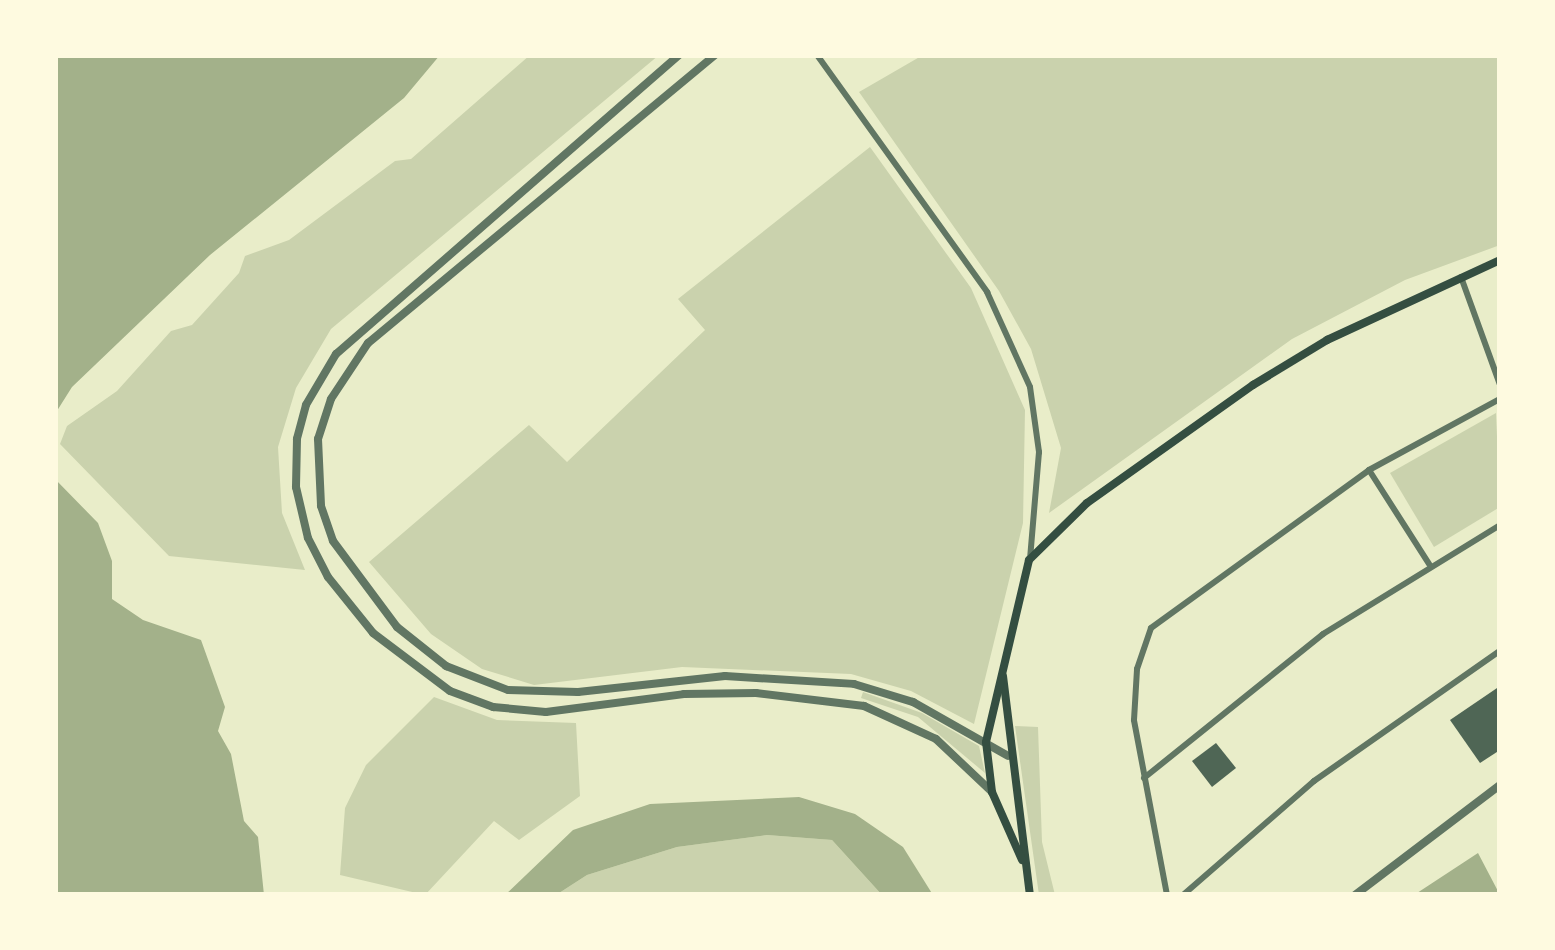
<!DOCTYPE html>
<style>
body{margin:0}
#map{position:relative;width:1555px;height:950px;overflow:hidden;background:#e9edc9;font-family:Overpass,sans-serif}
div>[style]{position:absolute}
.green>*{inset:0;background:#cad2ad}
.water>*{inset:0;background:#a3b18a}
.building>*{inset:0;background:#4f6655}
.minor>*{height:6px;margin:-3px;padding:0 3px;transform-origin:3px;border-radius:3px;background:#617663}
.tertiary>*{height:8px;margin:-4px;padding:0 4px;transform-origin:4px;border-radius:4px;background:#617663}
.secondary>*{height:8px;margin:-4px;padding:0 4px;transform-origin:4px;border-radius:4px;background:#344e41}
span{translate:-50% -50%;white-space:nowrap;text-align:center;line-height:1.15;-webkit-text-stroke:8px #fefae0;paint-order:stroke}
.frame{position:absolute;inset:0;border:58px solid #fefae0;pointer-events:none}
</style>
<div id="map">
<div class="green">
<i style="clip-path:polygon(530px 55px,659px 55px,331px 329px,296px 388px,278px 447px,282px 513px,305px 570px,169px 556px,60px 444px,67px 426px,117px 391px,171px 331px,192px 325px,239px 273px,245px 256px,289px 240px,395px 161px,411px 159px)"></i>
<i style="clip-path:polygon(923px 55px,1500px 55px,1500px 245px,1405px 280px,1292px 339px,1049px 513px,1061px 448px,1031px 349px,999px 291px,859px 92px)"></i>
<i style="clip-path:polygon(870px 147px,971px 288px,1025px 410px,1023px 523px,974px 724px,911px 691px,851px 674px,682px 667px,534px 685px,482px 669px,431px 634px,369px 562px,529px 425px,567px 462px,705px 330px,678px 299px)"></i>
<i style="clip-path:polygon(1496px 413px,1500px 507px,1434px 547px,1390px 473px)"></i>
<i style="clip-path:polygon(863px 692px,922px 713px,979px 746px,985px 773px,918px 717px,861px 698px)"></i>
<i style="clip-path:polygon(434px 697px,497px 720px,576px 723px,580px 796px,519px 840px,494px 821px,425px 895px,340px 875px,345px 808px,366px 765px)"></i>
<i style="clip-path:polygon(1015px 726px,1038px 727px,1042px 842px,1055px 895px,1039px 895px)"></i>
<i style="clip-path:polygon(767px 835px,832px 840px,882px 895px,556px 895px,587px 875px,677px 847px)"></i>
</div>
<div class="water">
<i style="clip-path:polygon(55px 55px,440px 55px,404px 98px,210px 255px,72px 387px,55px 414px)"></i>
<i style="clip-path:polygon(55px 479px,98px 523px,112px 561px,112px 599px,143px 620px,201px 640px,225px 707px,218px 731px,231px 754px,244px 821px,258px 837px,264px 895px,55px 895px)"></i>
<i style="clip-path:polygon(799px 797px,855px 814px,903px 847px,933px 895px,882px 895px,832px 840px,767px 835px,677px 847px,587px 875px,556px 895px,505px 895px,573px 830px,650px 804px)"></i>
<i style="clip-path:polygon(1478px 853px,1500px 895px,1413px 895px,1414px 895px)"></i>
</div>
<div class="building">
<i style="clip-path:polygon(1500px 686px,1500px 750px,1480px 763px,1450px 720px)"></i>
<i style="clip-path:polygon(1216px 743px,1236px 768px,1212px 787px,1192px 761px)"></i>
</div>
<div class="minor">
<i style="left:817px;top:55px;width:292px;rotate:54.3deg"></i>
<i style="left:987px;top:292px;width:104px;rotate:65.6deg"></i>
<i style="left:1030px;top:387px;width:66px;rotate:82.1deg"></i>
<i style="left:1039px;top:452px;width:107px;rotate:94.8deg"></i>
<i style="left:1461px;top:277px;width:115px;rotate:70.1deg"></i>
<i style="left:1369px;top:470px;width:112px;rotate:57.4deg"></i>
<i style="left:1144px;top:778px;width:230px;rotate:-38.8deg"></i>
<i style="left:1323px;top:634px;width:208px;rotate:-31.6deg"></i>
<i style="left:1167px;top:895px;width:178px;rotate:-100.7deg"></i>
<i style="left:1134px;top:720px;width:51px;rotate:-86.6deg"></i>
<i style="left:1137px;top:669px;width:43px;rotate:-71.1deg"></i>
<i style="left:1151px;top:628px;width:269px;rotate:-35.9deg"></i>
<i style="left:1369px;top:470px;width:149px;rotate:-28.5deg"></i>
<i style="left:1183px;top:895px;width:174px;rotate:-41deg"></i>
<i style="left:1314px;top:781px;width:227px;rotate:-35deg"></i>
</div>
<div class="tertiary">
<i style="left:679px;top:55px;width:455px;rotate:138.9deg"></i>
<i style="left:336px;top:354px;width:59px;rotate:120.5deg"></i>
<i style="left:306px;top:405px;width:35px;rotate:105deg"></i>
<i style="left:297px;top:439px;width:48px;rotate:91.2deg"></i>
<i style="left:296px;top:487px;width:52px;rotate:76.8deg"></i>
<i style="left:308px;top:538px;width:44px;rotate:62.9deg"></i>
<i style="left:328px;top:577px;width:72px;rotate:51.2deg"></i>
<i style="left:373px;top:633px;width:96px;rotate:37deg"></i>
<i style="left:450px;top:691px;width:46px;rotate:20.4deg"></i>
<i style="left:493px;top:707px;width:53px;rotate:5.4deg"></i>
<i style="left:546px;top:712px;width:139px;rotate:-7.4deg"></i>
<i style="left:684px;top:694px;width:72px;rotate:-0.8deg"></i>
<i style="left:756px;top:693px;width:109px;rotate:6.9deg"></i>
<i style="left:864px;top:706px;width:79px;rotate:24.6deg"></i>
<i style="left:936px;top:739px;width:77px;rotate:43.4deg"></i>
<i style="left:715px;top:55px;width:451px;rotate:140.3deg"></i>
<i style="left:368px;top:343px;width:67px;rotate:123.5deg"></i>
<i style="left:331px;top:399px;width:42px;rotate:108deg"></i>
<i style="left:318px;top:439px;width:67px;rotate:87.4deg"></i>
<i style="left:321px;top:506px;width:37px;rotate:71deg"></i>
<i style="left:333px;top:541px;width:107px;rotate:53.3deg"></i>
<i style="left:397px;top:627px;width:63px;rotate:38.5deg"></i>
<i style="left:446px;top:666px;width:66px;rotate:21.2deg"></i>
<i style="left:508px;top:690px;width:70px;rotate:1.6deg"></i>
<i style="left:578px;top:692px;width:148px;rotate:-6.2deg"></i>
<i style="left:725px;top:676px;width:129px;rotate:3.5deg"></i>
<i style="left:854px;top:684px;width:62px;rotate:17deg"></i>
<i style="left:913px;top:702px;width:109px;rotate:29.6deg"></i>
<i style="left:1355px;top:895px;width:182px;rotate:-37.2deg"></i>
</div>
<div class="secondary">
<i style="left:1003px;top:676px;width:221px;rotate:83deg"></i>
<i style="left:1022px;top:860px;width:74px;rotate:-113.8deg"></i>
<i style="left:992px;top:792px;width:50px;rotate:-96.8deg"></i>
<i style="left:986px;top:742px;width:187px;rotate:-76.7deg"></i>
<i style="left:1029px;top:560px;width:81px;rotate:-44.5deg"></i>
<i style="left:1087px;top:503px;width:204px;rotate:-35.4deg"></i>
<i style="left:1253px;top:385px;width:87px;rotate:-31.3deg"></i>
<i style="left:1327px;top:340px;width:191px;rotate:-24.8deg"></i>
</div>
<div class="frame"></div>
</div>
